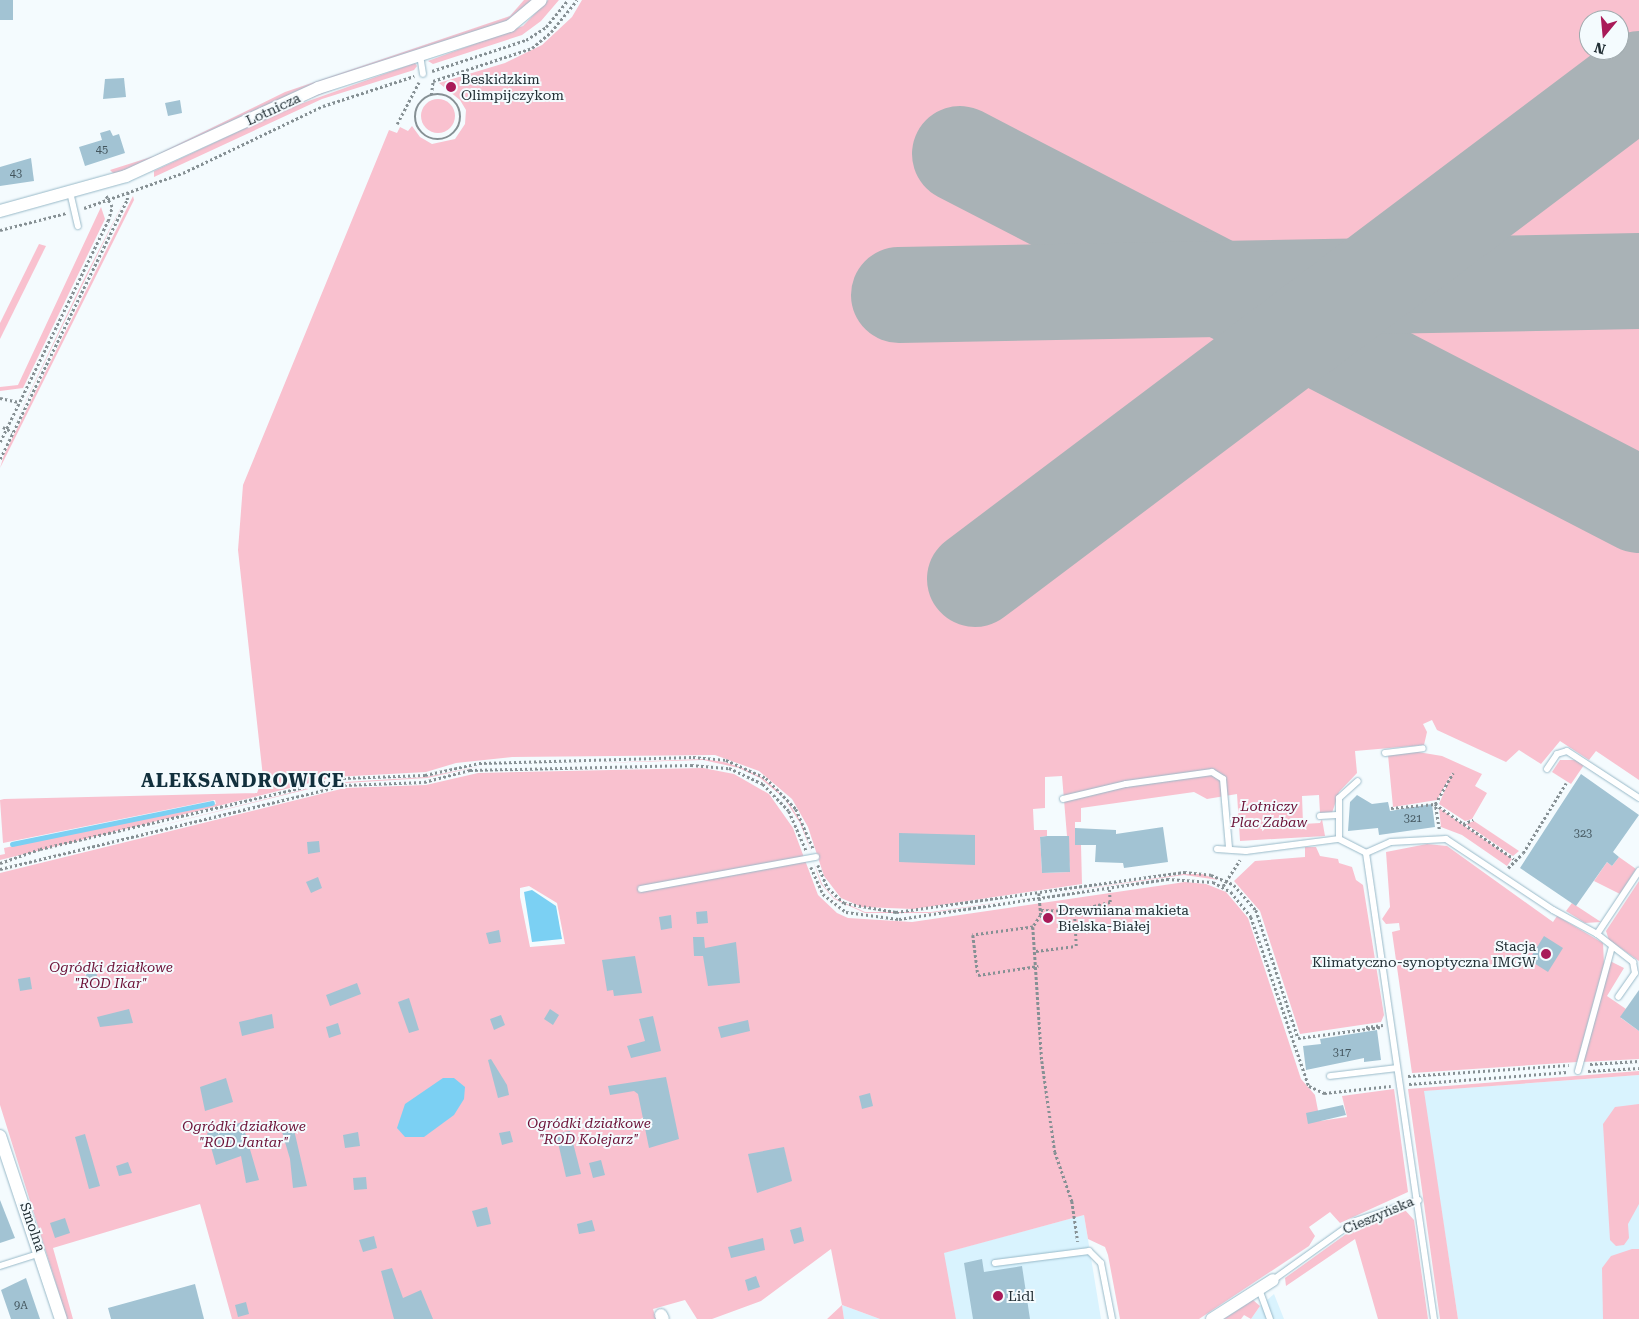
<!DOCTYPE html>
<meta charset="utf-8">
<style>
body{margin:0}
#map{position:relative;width:1639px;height:1319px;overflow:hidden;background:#f4fbfe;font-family:"Roboto Serif",serif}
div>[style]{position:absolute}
.built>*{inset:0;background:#d9f3fe}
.green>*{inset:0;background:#f9c1cf}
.round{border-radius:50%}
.water>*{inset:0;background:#7bd0f3}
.stream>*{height:4.5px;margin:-2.25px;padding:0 2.25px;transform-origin:2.25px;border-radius:2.25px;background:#7bd0f3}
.runway>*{height:96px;margin:-48px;padding:0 48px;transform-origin:48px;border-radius:48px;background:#a9b2b6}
.building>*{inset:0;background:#a2c3d3}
.path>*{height:2.5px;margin-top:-1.25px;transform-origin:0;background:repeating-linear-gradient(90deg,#869094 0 2.5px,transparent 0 5px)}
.path>.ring{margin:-1.25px;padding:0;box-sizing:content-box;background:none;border:2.5px solid #869094;border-radius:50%}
.roads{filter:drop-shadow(0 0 1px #98b9c8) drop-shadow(0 0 1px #98b9c8)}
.service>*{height:6px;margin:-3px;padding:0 3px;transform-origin:3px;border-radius:3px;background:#fff}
.minor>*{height:12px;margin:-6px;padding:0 6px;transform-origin:6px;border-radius:6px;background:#fff}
.dots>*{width:14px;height:14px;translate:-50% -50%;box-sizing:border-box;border:2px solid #f4fbfe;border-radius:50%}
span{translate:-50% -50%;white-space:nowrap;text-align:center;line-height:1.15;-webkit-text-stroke:4px #f4fbfe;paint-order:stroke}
.number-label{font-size:11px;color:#43555d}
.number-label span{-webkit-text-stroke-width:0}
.poi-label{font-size:14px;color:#233036}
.left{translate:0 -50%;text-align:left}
.right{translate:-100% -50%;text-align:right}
.street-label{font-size:14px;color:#233036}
.park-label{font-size:14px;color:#6b1036;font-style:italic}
.district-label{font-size:19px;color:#12303d;font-weight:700;letter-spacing:1px}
.north{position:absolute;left:1579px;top:10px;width:50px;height:50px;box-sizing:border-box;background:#f4fbfe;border:1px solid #a0aaae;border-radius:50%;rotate:197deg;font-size:14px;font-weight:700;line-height:20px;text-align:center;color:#233036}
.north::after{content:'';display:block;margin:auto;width:18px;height:22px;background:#a91a58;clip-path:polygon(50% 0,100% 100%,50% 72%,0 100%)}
</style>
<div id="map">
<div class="built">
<i style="clip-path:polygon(1639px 1075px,1639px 1319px,1458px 1319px,1423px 1091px)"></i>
<i style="clip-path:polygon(1084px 1215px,1101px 1319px,956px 1319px,943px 1253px)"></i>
<i style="clip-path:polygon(1274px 1294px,1284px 1319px,1251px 1319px,1260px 1306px)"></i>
<i style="clip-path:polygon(842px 1305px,880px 1319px,844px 1319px)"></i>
</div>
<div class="green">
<i style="clip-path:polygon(524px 0,534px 0,506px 22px,163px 156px,114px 174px,110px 170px,154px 156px,285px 92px,510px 16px)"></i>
<i style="clip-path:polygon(548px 0,559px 0,541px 21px,522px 35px,433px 64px,428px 61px,523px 26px)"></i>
<i style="clip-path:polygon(evenodd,582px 0,1639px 0,1639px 780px,1596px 751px,1589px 760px,1560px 741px,1541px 764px,1519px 750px,1506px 762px,1437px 730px,1432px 720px,1423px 724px,1427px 732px,1424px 745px,1355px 751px,1357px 773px,1339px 792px,1332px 813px,1320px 813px,1319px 795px,1302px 796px,1303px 824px,1320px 823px,1322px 819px,1325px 836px,1240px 841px,1237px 794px,1207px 799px,1194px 792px,1081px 808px,1081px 822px,1075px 822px,1075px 832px,1081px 845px,1082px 884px,913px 909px,862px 907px,841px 898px,824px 876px,808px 827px,792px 799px,759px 771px,715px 755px,512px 757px,456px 763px,426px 772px,334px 777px,0 860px,0 855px,5px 854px,4px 848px,216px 804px,215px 800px,3px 843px,0 800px,4px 799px,257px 793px,263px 777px,238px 550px,243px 485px,389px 130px,397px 133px,400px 127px,408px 131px,412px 126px,420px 137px,432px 144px,455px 139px,465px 124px,466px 110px,460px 100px,439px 83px,505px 63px,542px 45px,572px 17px,582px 0,1589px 20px,1619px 20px,1619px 50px,1589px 50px,1589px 20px,582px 0,1062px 776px,1070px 872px,1042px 873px,1040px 837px,1047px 836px,1047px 830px,1034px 830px,1033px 809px,1045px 808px,1045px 777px,1062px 776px)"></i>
<i style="clip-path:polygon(415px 63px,417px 66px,414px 70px,322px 99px,154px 177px,154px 171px,286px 109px)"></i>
<i class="round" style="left:421px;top:99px;width:34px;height:34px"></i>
<i style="clip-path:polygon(133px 196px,134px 200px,0 468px,4px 455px)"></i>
<i style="clip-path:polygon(125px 199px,84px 282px,13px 427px,83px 281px)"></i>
<i style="clip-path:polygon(101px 207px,105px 219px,23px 388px,0 391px,0 387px,18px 385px)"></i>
<i style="clip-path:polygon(39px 244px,46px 246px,0 339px,0 323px)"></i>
<i style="clip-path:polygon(1412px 751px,1442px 756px,1482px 774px,1475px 786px,1487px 793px,1472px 819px,1465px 821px,1439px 804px,1453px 771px,1437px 800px,1393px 807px,1388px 755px)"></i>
<i style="clip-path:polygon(703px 759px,724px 762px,740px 767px,761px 777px,776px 789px,790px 805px,801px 822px,812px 854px,800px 823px,784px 798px,760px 778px,739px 768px,703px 760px,598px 763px)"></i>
<i style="clip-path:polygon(1560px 760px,1576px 760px,1584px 765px,1571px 784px,1552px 772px)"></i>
<i style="clip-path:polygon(485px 765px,427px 778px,329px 784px,123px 835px,329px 783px,426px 777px)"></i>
<i style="clip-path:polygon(evenodd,703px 768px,734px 774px,769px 794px,793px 828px,818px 895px,837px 913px,848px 918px,912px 922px,1185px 882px,1206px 884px,1226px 892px,1248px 918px,1301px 1079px,1315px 1095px,1320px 1121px,1347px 1117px,1342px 1096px,1394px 1089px,1408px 1192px,1340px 1223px,1330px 1212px,1309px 1227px,1315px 1236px,1309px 1246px,1199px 1319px,1120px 1319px,1108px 1255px,1105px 1247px,1088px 1239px,1084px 1215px,944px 1253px,956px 1319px,880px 1319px,842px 1305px,844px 1319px,827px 1319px,842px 1305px,831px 1249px,761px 1301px,712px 1319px,697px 1319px,685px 1300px,653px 1309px,656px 1319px,232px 1319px,200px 1204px,53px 1248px,73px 1319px,67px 1319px,0 1105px,0 873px,345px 788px,426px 785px,478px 773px,703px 768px,529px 886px,557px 903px,565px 944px,530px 947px,520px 897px,520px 888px,529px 886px)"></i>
<i style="clip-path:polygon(1439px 808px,1512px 859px,1507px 866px,1462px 835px,1441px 827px)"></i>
<i style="clip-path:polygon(1474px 821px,1519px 851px,1513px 856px,1466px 824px)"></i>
<i style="clip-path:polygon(1427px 844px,1447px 846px,1553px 922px,1557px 916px,1603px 943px,1604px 964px,1577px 1062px,1412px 1073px,1392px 932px,1400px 930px,1399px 923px,1386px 924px,1382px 919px,1390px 907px,1386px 852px)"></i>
<i style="clip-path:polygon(1305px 847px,1316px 847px,1320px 856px,1338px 859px,1339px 863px,1352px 867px,1356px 880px,1363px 885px,1384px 1015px,1381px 1022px,1300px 1034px,1260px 911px,1234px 881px,1255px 861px,1305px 857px)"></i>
<i style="clip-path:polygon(1619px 857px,1636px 869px,1620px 894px,1594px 881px,1607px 862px,1612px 866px)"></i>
<i style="clip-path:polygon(813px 861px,822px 884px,834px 898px,865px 912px,931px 912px,1035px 897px,930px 913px,865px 913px,834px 899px,821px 884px)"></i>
<i style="clip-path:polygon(1184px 874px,1202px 874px,1219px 880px,1184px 875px,1049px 894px)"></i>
<i style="clip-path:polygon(1639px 881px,1639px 961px,1609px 940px,1606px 931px)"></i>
<i style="clip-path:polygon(1572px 903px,1601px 922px,1585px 923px,1566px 911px)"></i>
<i style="clip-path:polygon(1610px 961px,1624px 968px,1607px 996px,1626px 1009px,1621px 1018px,1639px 1031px,1639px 1059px,1582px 1062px)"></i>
<i style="clip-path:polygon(1639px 1071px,1639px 1075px,1424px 1091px,1458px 1319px,1440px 1319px,1408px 1089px)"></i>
<i style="clip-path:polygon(1639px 1104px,1639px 1204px,1628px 1224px,1629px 1238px,1624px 1245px,1616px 1246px,1610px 1240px,1603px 1124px,1615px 1107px)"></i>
<i style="clip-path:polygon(1405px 1210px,1414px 1220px,1428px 1319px,1378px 1319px,1355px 1239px,1286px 1286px,1285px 1278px,1349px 1232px,1375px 1218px)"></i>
<i style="clip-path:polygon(1632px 1249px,1639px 1249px,1639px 1319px,1603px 1319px,1602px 1268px,1611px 1256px)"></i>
<i style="clip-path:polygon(1253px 1300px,1260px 1306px,1251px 1319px,1244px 1315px,1241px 1319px,1224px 1319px)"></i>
</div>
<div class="water">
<i style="clip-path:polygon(532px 890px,556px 906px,562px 939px,532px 942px,524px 892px)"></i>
<i style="clip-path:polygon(443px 1078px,454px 1078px,465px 1087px,464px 1099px,454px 1115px,424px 1137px,405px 1137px,397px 1128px,405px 1104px)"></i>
</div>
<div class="stream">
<i style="left:12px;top:844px;width:204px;rotate:-11.6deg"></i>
</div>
<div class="runway">
<i style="left:960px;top:154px;width:764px;rotate:27.34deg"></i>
<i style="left:899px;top:295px;width:740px;rotate:-1.08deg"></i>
<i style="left:975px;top:579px;width:831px;rotate:-36.98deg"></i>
</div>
<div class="building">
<i style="clip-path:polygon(0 0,13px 0,13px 20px,0 20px)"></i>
<i style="clip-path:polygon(124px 78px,126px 97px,103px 99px,105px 79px)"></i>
<i style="clip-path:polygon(180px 100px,182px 113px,168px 116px,165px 103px)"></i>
<i style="clip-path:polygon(110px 130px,113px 136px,119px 134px,125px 153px,85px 166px,79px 147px,102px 140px,100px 133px)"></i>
<i style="clip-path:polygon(31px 158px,34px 181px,0 186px,0 167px)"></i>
<i style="clip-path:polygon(1581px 774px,1639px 815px,1613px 852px,1619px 857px,1612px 866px,1607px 862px,1576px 906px,1520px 868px)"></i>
<i style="clip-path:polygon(1357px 795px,1372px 804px,1388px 802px,1390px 811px,1432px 804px,1435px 827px,1379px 835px,1378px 828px,1348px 831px,1350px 802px)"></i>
<i style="clip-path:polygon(1163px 827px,1168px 862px,1124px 868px,1123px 863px,1095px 862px,1096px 845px,1075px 845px,1075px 828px,1116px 830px,1116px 834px)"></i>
<i style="clip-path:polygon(899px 833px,975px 835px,975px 865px,899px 862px)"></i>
<i style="clip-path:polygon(1047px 836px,1069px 836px,1070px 872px,1042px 873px,1040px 837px)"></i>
<i style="clip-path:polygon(319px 841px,320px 852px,308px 854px,307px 842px)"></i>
<i style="clip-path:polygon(318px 877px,322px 888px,311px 893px,306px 882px)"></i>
<i style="clip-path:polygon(707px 911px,708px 923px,697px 924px,696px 912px)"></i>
<i style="clip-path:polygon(671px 915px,672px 928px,661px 930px,659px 917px)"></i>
<i style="clip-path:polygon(499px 930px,501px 942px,489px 944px,486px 933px)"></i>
<i style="clip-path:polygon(1544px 936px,1563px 948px,1548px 972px,1529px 960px)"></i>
<i style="clip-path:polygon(693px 937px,704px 937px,705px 948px,736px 942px,740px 983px,708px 986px,703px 956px,694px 956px)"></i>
<i style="clip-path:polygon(635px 956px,642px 993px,614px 996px,613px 990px,607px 991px,602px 960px)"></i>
<i style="clip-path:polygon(95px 966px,97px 976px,87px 979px,84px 968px)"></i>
<i style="clip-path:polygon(30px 977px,32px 989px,20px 991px,18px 979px)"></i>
<i style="clip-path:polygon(357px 983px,361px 994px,330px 1006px,326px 995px)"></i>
<i style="clip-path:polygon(1639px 990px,1639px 1031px,1620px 1017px)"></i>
<i style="clip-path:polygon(409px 998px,419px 1030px,409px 1033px,398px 1002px)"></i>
<i style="clip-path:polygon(129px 1009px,133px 1023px,100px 1027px,97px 1017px)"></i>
<i style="clip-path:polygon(550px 1009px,559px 1015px,553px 1025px,544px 1019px)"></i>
<i style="clip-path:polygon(272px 1014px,274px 1028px,242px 1036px,239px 1022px)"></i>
<i style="clip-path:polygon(501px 1015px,505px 1025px,494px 1030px,490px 1019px)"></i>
<i style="clip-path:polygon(653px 1016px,661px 1051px,631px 1058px,627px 1046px,645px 1041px,639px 1019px)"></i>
<i style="clip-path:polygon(748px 1020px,750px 1031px,721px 1038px,718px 1027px)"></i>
<i style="clip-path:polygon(338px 1023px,341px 1034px,329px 1038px,326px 1027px)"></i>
<i style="clip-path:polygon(1377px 1030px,1381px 1060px,1364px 1062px,1364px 1058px,1306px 1070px,1303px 1046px,1321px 1044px,1320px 1039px)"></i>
<i style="clip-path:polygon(491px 1059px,507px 1085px,509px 1095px,498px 1098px,488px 1060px)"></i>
<i style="clip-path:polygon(666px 1077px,679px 1139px,649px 1148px,638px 1094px,634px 1091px,610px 1095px,608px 1086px)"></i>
<i style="clip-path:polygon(226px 1078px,233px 1102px,205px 1111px,200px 1087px)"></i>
<i style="clip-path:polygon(870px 1093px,873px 1106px,862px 1109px,859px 1096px)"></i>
<i style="clip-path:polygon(1343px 1105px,1346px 1115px,1308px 1124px,1306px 1113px)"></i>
<i style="clip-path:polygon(292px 1121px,307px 1186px,293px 1188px,290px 1159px,280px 1125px)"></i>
<i style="clip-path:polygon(242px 1122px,259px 1180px,246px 1183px,241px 1156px,216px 1165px,207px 1133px)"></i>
<i style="clip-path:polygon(510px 1131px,513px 1142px,502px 1145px,499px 1133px)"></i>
<i style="clip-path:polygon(570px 1131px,581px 1174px,566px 1177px,556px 1134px)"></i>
<i style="clip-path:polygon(358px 1132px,360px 1146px,345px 1148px,343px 1135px)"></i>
<i style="clip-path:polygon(85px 1134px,100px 1186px,89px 1189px,75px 1137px)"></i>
<i style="clip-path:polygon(784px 1147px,792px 1181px,757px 1193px,748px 1154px)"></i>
<i style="clip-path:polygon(601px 1160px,605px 1175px,593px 1178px,589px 1163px)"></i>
<i style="clip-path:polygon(128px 1162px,132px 1173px,119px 1176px,116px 1166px)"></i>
<i style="clip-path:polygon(366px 1177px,367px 1189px,354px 1190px,353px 1178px)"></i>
<i style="clip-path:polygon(0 1200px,15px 1238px,0 1243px)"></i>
<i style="clip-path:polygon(487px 1207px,491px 1224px,477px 1227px,472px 1211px)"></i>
<i style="clip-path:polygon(65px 1218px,70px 1233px,55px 1238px,50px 1223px)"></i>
<i style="clip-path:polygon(592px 1220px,595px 1231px,579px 1234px,577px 1224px)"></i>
<i style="clip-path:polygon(801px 1227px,804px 1241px,794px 1244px,790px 1230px)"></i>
<i style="clip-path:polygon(374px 1236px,377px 1248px,363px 1252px,359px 1240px)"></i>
<i style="clip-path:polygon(763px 1238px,765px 1250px,731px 1258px,728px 1247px)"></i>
<i style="clip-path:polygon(982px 1259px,984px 1272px,1022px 1266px,1030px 1319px,973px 1319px,964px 1263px)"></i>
<i style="clip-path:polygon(392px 1268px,403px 1298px,421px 1290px,433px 1319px,394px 1319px,381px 1271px)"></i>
<i style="clip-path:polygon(756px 1276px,760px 1287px,748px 1291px,745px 1280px)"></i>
<i style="clip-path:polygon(26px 1278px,40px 1319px,11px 1319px,1px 1290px)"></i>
<i style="clip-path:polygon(195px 1284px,204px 1319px,111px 1319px,108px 1308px)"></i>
<i style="clip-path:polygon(246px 1302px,249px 1314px,238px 1317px,235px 1305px)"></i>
</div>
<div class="path">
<i style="left:432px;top:71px;width:99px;rotate:-18.3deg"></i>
<i style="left:526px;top:40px;width:24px;rotate:-33deg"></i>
<i style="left:546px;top:27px;width:35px;rotate:-51deg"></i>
<i class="ring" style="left:415px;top:94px;width:43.5px;height:43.5px"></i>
<i style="left:431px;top:95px;width:14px;rotate:-82deg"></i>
<i style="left:433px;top:81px;width:104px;rotate:-18.4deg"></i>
<i style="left:532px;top:48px;width:25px;rotate:-40deg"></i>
<i style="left:551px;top:32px;width:41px;rotate:-50.9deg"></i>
<i style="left:397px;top:124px;width:47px;rotate:-62.4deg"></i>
<i style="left:84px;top:208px;width:105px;rotate:-19.5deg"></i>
<i style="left:183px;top:173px;width:155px;rotate:-25.6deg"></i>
<i style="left:323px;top:106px;width:96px;rotate:-18.2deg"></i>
<i style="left:0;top:230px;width:68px;rotate:-14.4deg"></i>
<i style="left:0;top:398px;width:19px;rotate:12deg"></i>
<i style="left:3px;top:427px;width:11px;rotate:27deg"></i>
<i style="left:0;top:442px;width:246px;rotate:-64deg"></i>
<i style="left:108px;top:221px;width:15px;rotate:-74deg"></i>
<i style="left:112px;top:207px;width:13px;rotate:-119deg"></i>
<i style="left:0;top:459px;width:288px;rotate:-63.9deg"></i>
<i style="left:127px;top:200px;width:10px;rotate:-84deg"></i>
<i style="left:1391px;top:808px;width:44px;rotate:-5.2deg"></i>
<i style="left:1435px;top:804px;width:36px;rotate:-60deg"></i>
<i style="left:1463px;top:824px;width:11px;rotate:-22deg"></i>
<i style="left:1439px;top:829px;width:25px;rotate:-99deg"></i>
<i style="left:1435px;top:804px;width:96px;rotate:34.8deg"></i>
<i style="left:0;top:863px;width:42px;rotate:-19.3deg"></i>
<i style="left:40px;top:849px;width:311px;rotate:-13.2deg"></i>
<i style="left:343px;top:778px;width:82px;rotate:-2.1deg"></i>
<i style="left:425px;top:775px;width:55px;rotate:-12.5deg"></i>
<i style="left:479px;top:763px;width:214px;rotate:-1.6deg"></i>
<i style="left:693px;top:757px;width:33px;rotate:5deg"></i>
<i style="left:726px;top:760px;width:44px;rotate:24.2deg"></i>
<i style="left:766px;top:778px;width:43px;rotate:45.9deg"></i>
<i style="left:796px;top:809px;width:43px;rotate:66.4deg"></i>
<i style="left:818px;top:865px;width:25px;rotate:67deg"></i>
<i style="left:828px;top:888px;width:22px;rotate:43deg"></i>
<i style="left:844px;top:903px;width:53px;rotate:9.8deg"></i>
<i style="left:896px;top:912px;width:291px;rotate:-7.9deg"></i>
<i style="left:1184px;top:872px;width:27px;rotate:6deg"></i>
<i style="left:1211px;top:875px;width:25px;rotate:23deg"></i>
<i style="left:1234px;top:885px;width:33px;rotate:49deg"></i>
<i style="left:1256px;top:910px;width:135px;rotate:71.8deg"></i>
<i style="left:1298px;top:1038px;width:84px;rotate:-7.5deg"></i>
<i style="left:811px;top:867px;width:30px;rotate:66deg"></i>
<i style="left:823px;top:894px;width:29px;rotate:38deg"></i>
<i style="left:846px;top:912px;width:53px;rotate:7.5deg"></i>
<i style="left:899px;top:919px;width:271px;rotate:-8.5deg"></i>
<i style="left:1167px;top:879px;width:46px;rotate:3.7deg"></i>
<i style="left:1213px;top:882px;width:21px;rotate:29deg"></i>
<i style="left:1231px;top:892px;width:32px;rotate:51deg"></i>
<i style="left:1251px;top:917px;width:179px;rotate:71.1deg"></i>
<i style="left:1309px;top:1086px;width:17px;rotate:25deg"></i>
<i style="left:1324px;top:1093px;width:67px;rotate:-6deg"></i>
<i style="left:1508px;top:868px;width:21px;rotate:-45deg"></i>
<i style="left:1523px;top:853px;width:82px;rotate:-58.4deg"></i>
<i style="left:0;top:869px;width:354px;rotate:-13.7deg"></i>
<i style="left:344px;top:785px;width:80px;rotate:-2.1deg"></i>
<i style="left:424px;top:782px;width:48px;rotate:-14.6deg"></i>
<i style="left:470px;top:770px;width:221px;rotate:-1.3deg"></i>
<i style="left:691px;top:765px;width:38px;rotate:5deg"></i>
<i style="left:729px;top:768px;width:38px;rotate:25deg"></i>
<i style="left:763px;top:784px;width:37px;rotate:46deg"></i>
<i style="left:789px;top:811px;width:43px;rotate:66.4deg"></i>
<i style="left:1223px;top:886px;width:31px;rotate:-57deg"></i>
<i style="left:1039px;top:893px;width:22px;rotate:85deg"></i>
<i style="left:1041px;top:915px;width:14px;rotate:124deg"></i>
<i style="left:1033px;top:927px;width:134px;rotate:86.2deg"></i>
<i style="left:1042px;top:1061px;width:92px;rotate:81.9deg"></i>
<i style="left:1055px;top:1152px;width:52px;rotate:70.9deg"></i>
<i style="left:1072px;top:1201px;width:41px;rotate:81.7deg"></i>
<i style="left:1041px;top:910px;width:33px;rotate:2deg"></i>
<i style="left:1033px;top:927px;width:61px;rotate:172.4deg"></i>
<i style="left:973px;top:935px;width:40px;rotate:82.9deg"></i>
<i style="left:978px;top:975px;width:61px;rotate:-8.5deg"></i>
<i style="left:1036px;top:951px;width:40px;rotate:-7.1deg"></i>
<i style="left:1076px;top:946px;width:35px;rotate:-93deg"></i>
<i style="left:1074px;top:911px;width:37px;rotate:-14deg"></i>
<i style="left:1110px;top:902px;width:13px;rotate:-94deg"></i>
<i style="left:1366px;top:1027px;width:17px;rotate:-7deg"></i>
<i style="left:1590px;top:1064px;width:49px;rotate:-3.5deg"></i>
<i style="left:1588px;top:1071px;width:51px;rotate:-3.4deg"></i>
<i style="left:1408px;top:1076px;width:161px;rotate:-3.9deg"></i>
<i style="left:1409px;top:1084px;width:159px;rotate:-4.3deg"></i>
</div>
<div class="roads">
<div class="service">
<i style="left:420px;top:55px;width:19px;rotate:81deg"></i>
<i style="left:70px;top:192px;width:35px;rotate:77deg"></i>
<i style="left:1385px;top:753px;width:38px;rotate:-7deg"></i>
<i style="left:1547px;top:769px;width:18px;rotate:-56deg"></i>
<i style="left:1557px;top:754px;width:10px;rotate:-17deg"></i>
<i style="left:1567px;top:751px;width:86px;rotate:33.1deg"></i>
<i style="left:1063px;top:799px;width:65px;rotate:-13.4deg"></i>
<i style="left:1126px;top:784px;width:87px;rotate:-7.9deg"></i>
<i style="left:1212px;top:772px;width:13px;rotate:32deg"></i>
<i style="left:1223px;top:779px;width:69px;rotate:85deg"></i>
<i style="left:1320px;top:816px;width:17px;rotate:-3deg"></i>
<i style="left:1339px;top:839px;width:41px;rotate:-90deg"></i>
<i style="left:1339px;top:798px;width:25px;rotate:-42deg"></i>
<i style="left:1217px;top:849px;width:29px;rotate:4deg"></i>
<i style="left:1246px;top:851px;width:94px;rotate:-7.4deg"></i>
<i style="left:1339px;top:839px;width:30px;rotate:27deg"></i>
<i style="left:1366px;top:853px;width:27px;rotate:-24deg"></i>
<i style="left:1391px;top:842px;width:55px;rotate:-3.1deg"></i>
<i style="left:1446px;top:839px;width:128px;rotate:33.6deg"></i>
<i style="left:1553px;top:910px;width:50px;rotate:28.6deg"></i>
<i style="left:1597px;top:934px;width:46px;rotate:37.9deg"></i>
<i style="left:1633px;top:962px;width:11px;rotate:80deg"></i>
<i style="left:1635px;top:973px;width:29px;rotate:125deg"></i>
<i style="left:1366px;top:853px;width:471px;rotate:81.7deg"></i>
<i style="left:641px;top:889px;width:178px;rotate:-10.4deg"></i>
<i style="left:1597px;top:934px;width:76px;rotate:-56.3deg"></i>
<i style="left:1578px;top:1071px;width:129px;rotate:-74.7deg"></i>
<i style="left:1330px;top:1076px;width:67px;rotate:-6.8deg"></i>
<i style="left:995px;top:1263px;width:95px;rotate:-7.3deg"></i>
<i style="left:1089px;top:1251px;width:17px;rotate:45deg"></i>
<i style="left:1101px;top:1263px;width:57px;rotate:78.9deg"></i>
<i style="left:0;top:1266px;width:43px;rotate:-17.6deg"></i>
<i style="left:1273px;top:1280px;width:101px;rotate:-35.7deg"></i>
<i style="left:1355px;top:1221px;width:67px;rotate:-18.2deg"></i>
<i style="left:1259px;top:1289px;width:32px;rotate:70deg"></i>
</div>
<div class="minor">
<i style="left:0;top:211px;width:131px;rotate:-15.5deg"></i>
<i style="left:126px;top:176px;width:211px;rotate:-24.6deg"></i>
<i style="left:318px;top:88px;width:202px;rotate:-17.9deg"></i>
<i style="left:510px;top:26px;width:40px;rotate:-40deg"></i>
<i style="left:0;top:1136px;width:193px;rotate:71.6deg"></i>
<i style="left:661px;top:1315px;width:4px;rotate:63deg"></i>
<i style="left:1212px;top:1319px;width:72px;rotate:-32.6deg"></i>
</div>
</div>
<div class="dots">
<i style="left:451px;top:87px;background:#a91a58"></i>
<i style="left:1048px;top:918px;background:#a91a58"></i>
<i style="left:1546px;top:954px;background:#a91a58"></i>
<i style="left:998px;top:1296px;background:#a91a58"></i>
</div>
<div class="number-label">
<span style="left:102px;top:150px">45</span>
<span style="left:16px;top:174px">43</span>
<span style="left:1413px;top:819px">321</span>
<span style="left:1583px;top:834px">323</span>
<span style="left:1342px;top:1053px">317</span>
<span style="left:21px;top:1306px">9A</span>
</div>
<div class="poi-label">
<span class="left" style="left:461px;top:87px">Beskidzkim<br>Olimpijczykom</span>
<span class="left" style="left:1058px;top:918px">Drewniana makieta<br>Bielska-Białej</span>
<span class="right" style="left:1536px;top:954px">Stacja<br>Klimatyczno-synoptyczna IMGW</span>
<span class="left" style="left:1008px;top:1296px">Lidl</span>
</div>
<div class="street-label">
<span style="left:273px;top:109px;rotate:-25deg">Lotnicza</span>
<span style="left:1378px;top:1215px;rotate:-23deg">Cieszyńska</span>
<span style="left:33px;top:1227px;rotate:71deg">Smolna</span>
</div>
<div class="park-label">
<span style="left:1269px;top:814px">Lotniczy<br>Plac Zabaw</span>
<span style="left:111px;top:975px">Ogródki działkowe<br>"ROD Ikar"</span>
<span style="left:589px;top:1131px">Ogródki działkowe<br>"ROD Kolejarz"</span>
<span style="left:244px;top:1134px">Ogródki działkowe<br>"ROD Jantar"</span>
</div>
<div class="district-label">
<span style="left:243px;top:781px">ALEKSANDROWICE</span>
</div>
<div class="north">N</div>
</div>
